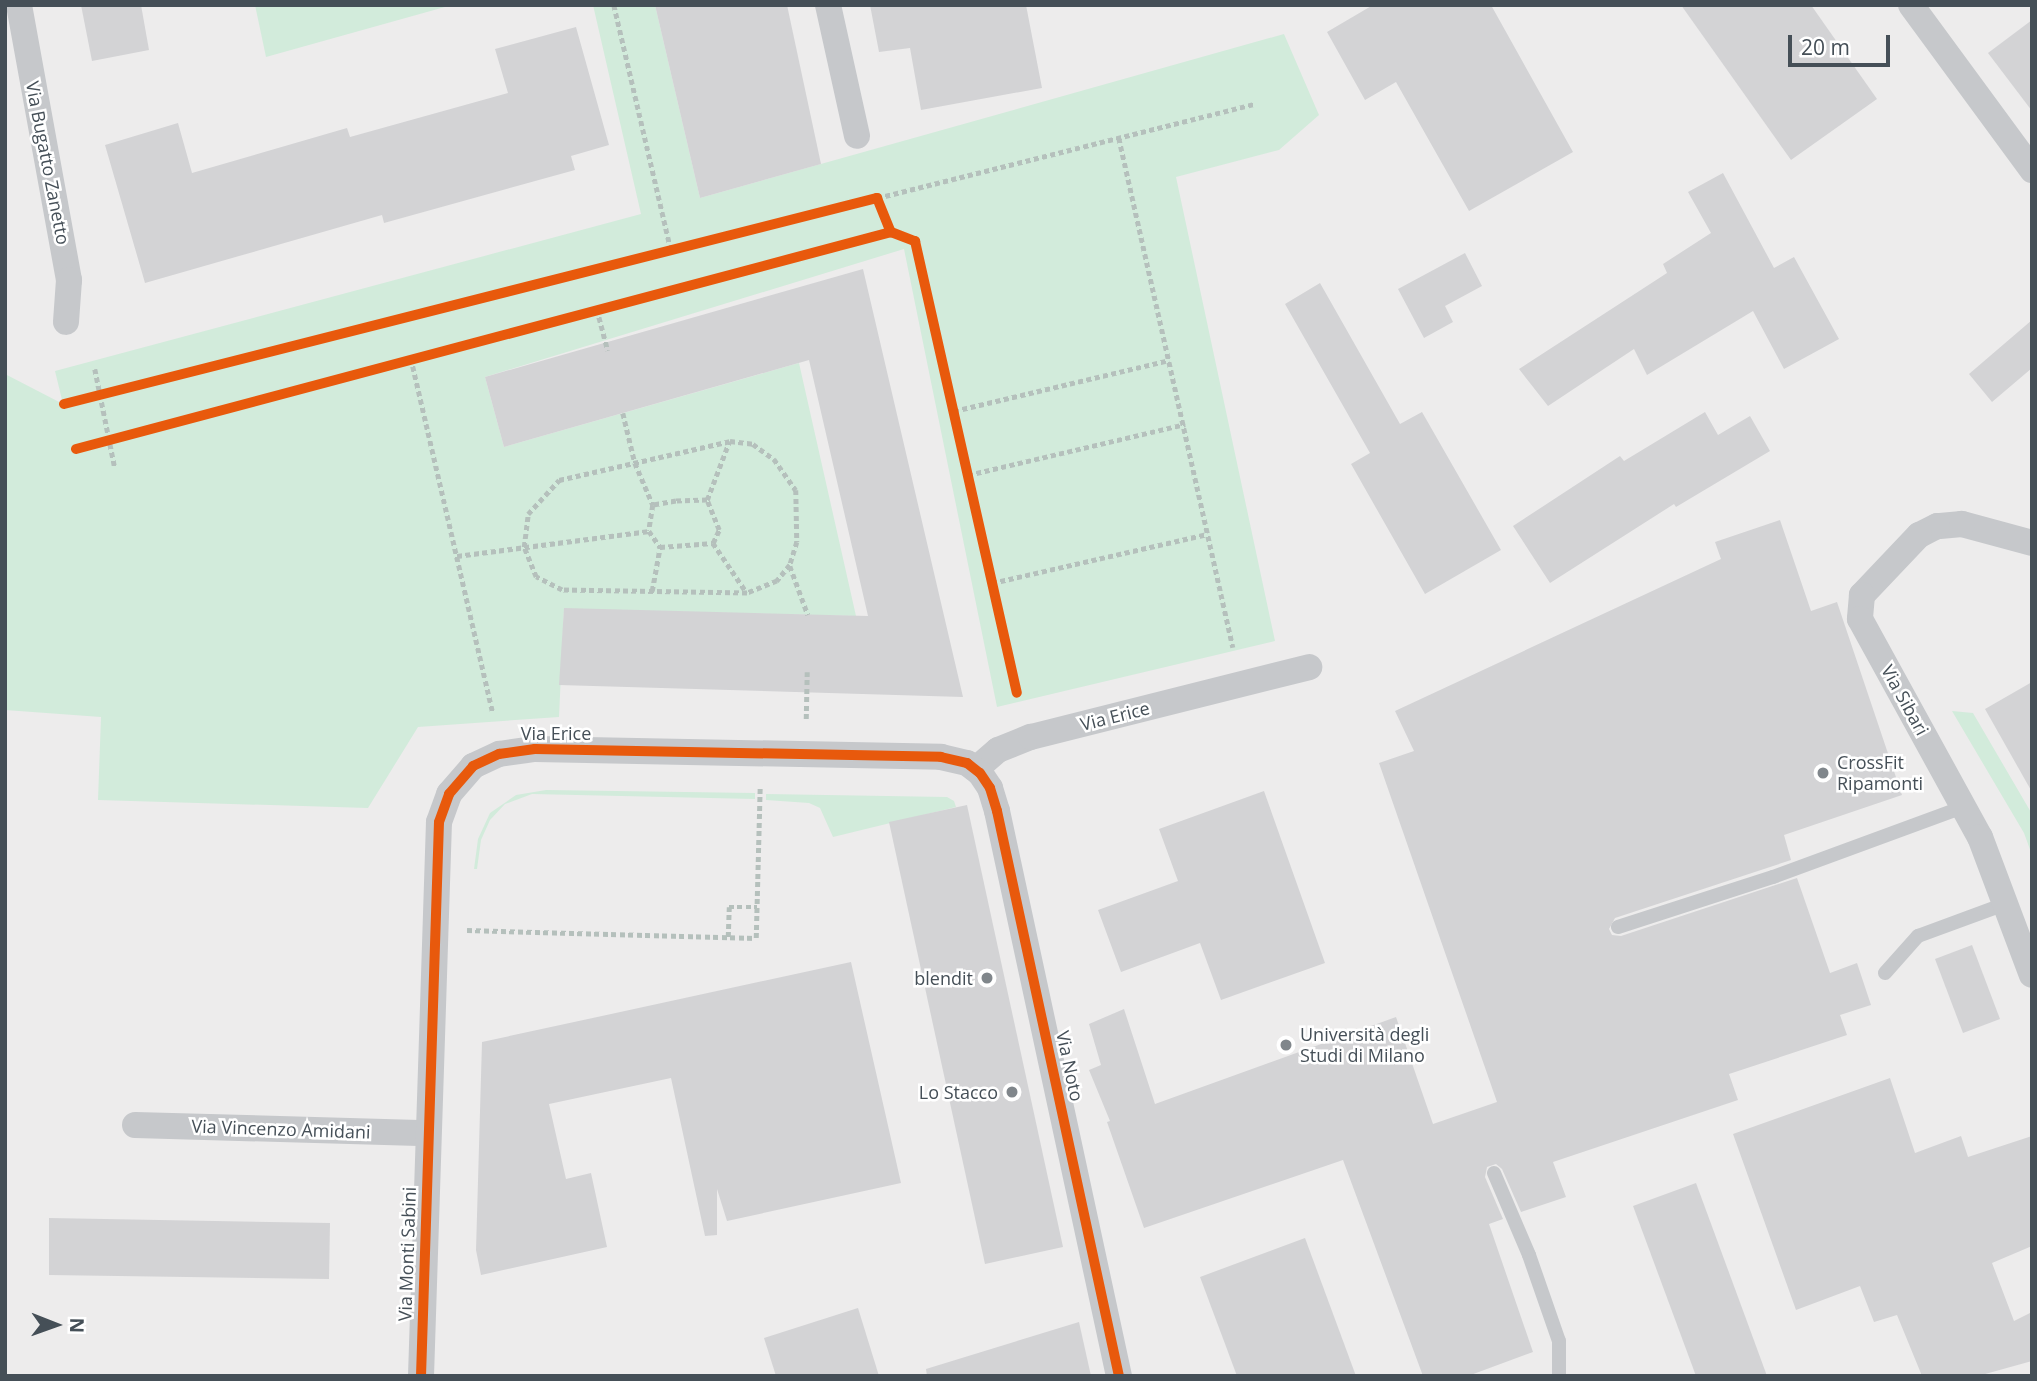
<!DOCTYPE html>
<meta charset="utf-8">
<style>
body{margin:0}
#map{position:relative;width:2037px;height:1381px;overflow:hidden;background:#edecec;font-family:"Open Sans",sans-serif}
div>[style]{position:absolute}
.green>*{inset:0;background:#d2ebdb}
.building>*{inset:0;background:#d3d3d5}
.path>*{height:4.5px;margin-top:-2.25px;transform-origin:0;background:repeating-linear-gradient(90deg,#b5c0bc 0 5px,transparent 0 8.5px)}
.lane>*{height:14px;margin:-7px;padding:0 7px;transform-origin:7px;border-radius:7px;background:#c6c8cb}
.street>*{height:26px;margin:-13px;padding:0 13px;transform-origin:13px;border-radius:13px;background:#c6c8cb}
.cycleway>*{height:10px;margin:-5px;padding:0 5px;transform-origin:5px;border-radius:5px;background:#e8590c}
.dots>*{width:19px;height:19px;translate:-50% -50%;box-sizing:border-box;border:4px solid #fff;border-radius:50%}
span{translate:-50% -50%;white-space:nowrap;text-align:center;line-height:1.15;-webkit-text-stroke:5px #fff;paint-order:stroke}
.street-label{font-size:18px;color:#454f57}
.poi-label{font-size:18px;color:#454f57}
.left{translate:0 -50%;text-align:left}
.right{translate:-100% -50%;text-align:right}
.frame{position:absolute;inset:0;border:7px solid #454f57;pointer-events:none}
.north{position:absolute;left:21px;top:1290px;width:70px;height:70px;-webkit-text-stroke:5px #fff;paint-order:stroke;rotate:91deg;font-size:19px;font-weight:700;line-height:28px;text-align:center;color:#454f57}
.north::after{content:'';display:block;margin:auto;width:24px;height:32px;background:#454f57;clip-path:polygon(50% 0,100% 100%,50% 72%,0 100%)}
.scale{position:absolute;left:1788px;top:35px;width:102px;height:32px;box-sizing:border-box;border:4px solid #454f57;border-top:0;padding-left:9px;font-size:21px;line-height:24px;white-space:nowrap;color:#454f57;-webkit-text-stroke:5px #fff;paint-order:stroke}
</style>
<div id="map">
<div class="green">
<i style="clip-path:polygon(255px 5px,452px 5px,266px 57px)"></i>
<i style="clip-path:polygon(593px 5px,655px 5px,700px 198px,1284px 34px,1319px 115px,1279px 150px,1176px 177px,1275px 641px,997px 707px,904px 249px,485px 377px,504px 447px,799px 363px,856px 616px,564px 609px,559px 717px,418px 727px,368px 808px,98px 800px,101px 717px,5px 710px,5px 374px,63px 404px,55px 371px,641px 214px)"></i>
<i style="clip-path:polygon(1952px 711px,1973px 713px,2032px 814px,2032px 855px,2024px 833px)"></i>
<i style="clip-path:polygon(546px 790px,755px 793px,755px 799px,532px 794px,505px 804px,490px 820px,481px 840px,477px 869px,474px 869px,478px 839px,490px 813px,516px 795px)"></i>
<i style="clip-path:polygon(766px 794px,947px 797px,954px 801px,956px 807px,833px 837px,820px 808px,809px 803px,766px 800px)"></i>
</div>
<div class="building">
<i style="clip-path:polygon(81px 5px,141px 5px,149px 50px,92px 61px)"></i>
<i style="clip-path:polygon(655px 5px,787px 5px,821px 164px,700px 198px)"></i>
<i style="clip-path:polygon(870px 5px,1026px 5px,1042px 88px,921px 110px,910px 48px,879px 52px)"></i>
<i style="clip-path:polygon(1373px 5px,1491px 5px,1573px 152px,1469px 211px,1396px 82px,1365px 100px,1327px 32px)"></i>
<i style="clip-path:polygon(1681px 5px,1811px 5px,1877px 99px,1791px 160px)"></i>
<i style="clip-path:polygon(2032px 20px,2032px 111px,1988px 53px)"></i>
<i style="clip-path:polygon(576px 27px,609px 145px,571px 156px,575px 170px,384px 223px,382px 215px,145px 283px,105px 145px,178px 123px,192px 173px,347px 128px,350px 137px,508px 93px,495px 49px)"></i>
<i style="clip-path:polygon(1723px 173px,1774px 268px,1794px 257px,1839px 339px,1784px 369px,1753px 311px,1647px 375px,1634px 349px,1548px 406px,1519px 369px,1667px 273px,1663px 264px,1711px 233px,1688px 192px)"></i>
<i style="clip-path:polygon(1465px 253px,1482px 286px,1445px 306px,1453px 322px,1424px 338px,1398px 289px)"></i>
<i style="clip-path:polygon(863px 269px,963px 697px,559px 685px,564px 608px,868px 616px,809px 360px,504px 447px,485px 377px)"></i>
<i style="clip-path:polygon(1320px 283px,1400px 424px,1422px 412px,1501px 550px,1425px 594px,1351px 464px,1370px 453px,1285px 304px)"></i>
<i style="clip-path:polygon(2032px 320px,2032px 368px,1992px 402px,1969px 374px)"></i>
<i style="clip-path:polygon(1705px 412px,1718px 435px,1750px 416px,1770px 451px,1676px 507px,1674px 504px,1550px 583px,1513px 526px,1620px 456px,1624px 461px)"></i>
<i style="clip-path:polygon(1780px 520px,1811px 611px,1837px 602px,1902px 795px,1784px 835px,1791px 860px,1615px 918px,1609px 929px,1612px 935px,1621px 936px,1797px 878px,1830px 973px,1857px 963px,1871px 1005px,1840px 1015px,1847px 1035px,1729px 1074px,1738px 1100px,1553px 1162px,1566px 1197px,1521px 1212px,1502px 1169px,1496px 1164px,1487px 1167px,1485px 1177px,1503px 1219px,1489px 1224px,1533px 1352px,1468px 1376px,1423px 1376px,1343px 1160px,1144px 1228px,1107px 1122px,1110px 1121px,1089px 1070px,1101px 1065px,1089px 1024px,1124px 1009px,1155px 1104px,1396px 1017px,1433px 1124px,1497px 1102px,1379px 763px,1414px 751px,1395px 711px,1721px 559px,1715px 542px)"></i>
<i style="clip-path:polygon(2032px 682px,2032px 792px,1985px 709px)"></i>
<i style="clip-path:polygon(1264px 791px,1325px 963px,1221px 1000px,1200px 943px,1121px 972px,1098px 910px,1178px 881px,1159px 829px)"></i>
<i style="clip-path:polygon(967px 805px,1063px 1247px,985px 1264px,889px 822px)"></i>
<i style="clip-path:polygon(1972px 945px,2000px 1019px,1963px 1033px,1935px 959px)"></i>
<i style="clip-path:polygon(851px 962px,901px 1183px,727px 1221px,717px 1189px,717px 1235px,705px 1236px,671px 1078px,549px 1104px,566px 1179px,591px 1173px,607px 1247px,481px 1275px,476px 1250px,482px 1042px)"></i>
<i style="clip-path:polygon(1890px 1078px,1915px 1153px,1961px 1136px,1968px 1157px,2032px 1136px,2032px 1246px,1992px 1263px,2014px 1321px,2032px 1312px,2032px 1361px,1978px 1376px,1922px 1376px,1897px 1315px,1874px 1322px,1860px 1286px,1796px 1310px,1733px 1134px)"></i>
<i style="clip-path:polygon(1696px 1183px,1745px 1316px,1767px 1376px,1696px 1376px,1633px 1206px)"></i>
<i style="clip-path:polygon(49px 1218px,330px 1223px,329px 1279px,49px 1275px)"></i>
<i style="clip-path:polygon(1305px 1238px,1356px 1376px,1237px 1376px,1200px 1277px)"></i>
<i style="clip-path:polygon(858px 1308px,879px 1376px,776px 1376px,764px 1338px)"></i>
<i style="clip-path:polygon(1079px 1322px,1091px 1376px,927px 1376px,926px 1369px)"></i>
</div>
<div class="path">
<i style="left:614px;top:5px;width:252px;rotate:76.9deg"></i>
<i style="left:1119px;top:138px;width:522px;rotate:77.38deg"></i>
<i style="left:877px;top:198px;width:389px;rotate:-14deg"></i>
<i style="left:597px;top:309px;width:43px;rotate:75.3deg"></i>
<i style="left:411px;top:358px;width:364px;rotate:77deg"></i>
<i style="left:95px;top:369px;width:101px;rotate:78.6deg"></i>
<i style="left:954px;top:411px;width:221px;rotate:-13.3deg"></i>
<i style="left:623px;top:413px;width:51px;rotate:76.5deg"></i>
<i style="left:635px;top:463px;width:46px;rotate:66.8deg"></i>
<i style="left:730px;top:441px;width:23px;rotate:7deg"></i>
<i style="left:753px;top:444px;width:26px;rotate:36deg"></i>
<i style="left:774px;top:459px;width:38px;rotate:55deg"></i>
<i style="left:796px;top:490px;width:52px;rotate:88.9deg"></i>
<i style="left:797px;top:542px;width:24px;rotate:107deg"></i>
<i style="left:790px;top:565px;width:21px;rotate:129deg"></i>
<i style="left:777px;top:581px;width:32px;rotate:158deg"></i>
<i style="left:747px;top:593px;width:185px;rotate:-179.1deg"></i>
<i style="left:562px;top:590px;width:29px;rotate:-153deg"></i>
<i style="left:536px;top:577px;width:32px;rotate:-112deg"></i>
<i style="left:524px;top:547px;width:33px;rotate:-83deg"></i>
<i style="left:528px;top:514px;width:46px;rotate:-47.6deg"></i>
<i style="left:559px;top:480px;width:175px;rotate:-12.8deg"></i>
<i style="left:968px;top:475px;width:223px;rotate:-13.2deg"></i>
<i style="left:707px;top:500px;width:62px;rotate:-69.2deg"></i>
<i style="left:713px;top:543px;width:60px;rotate:55.8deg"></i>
<i style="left:457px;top:556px;width:194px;rotate:-7.4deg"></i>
<i style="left:649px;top:531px;width:19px;rotate:55deg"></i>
<i style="left:660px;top:547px;width:53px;rotate:-4.3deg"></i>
<i style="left:713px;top:543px;width:14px;rotate:-65deg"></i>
<i style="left:719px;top:530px;width:32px;rotate:-112deg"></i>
<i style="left:707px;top:500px;width:31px;rotate:178deg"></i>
<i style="left:676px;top:501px;width:23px;rotate:170deg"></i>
<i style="left:653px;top:505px;width:26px;rotate:99deg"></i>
<i style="left:790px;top:566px;width:52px;rotate:69.8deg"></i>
<i style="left:992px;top:583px;width:221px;rotate:-12.8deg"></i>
<i style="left:652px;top:591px;width:45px;rotate:-79.7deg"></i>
<i style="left:806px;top:719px;width:47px;rotate:-88.8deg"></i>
<i style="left:467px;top:930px;width:289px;rotate:1.6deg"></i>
<i style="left:756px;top:938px;width:150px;rotate:-88.5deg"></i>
<i style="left:728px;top:937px;width:30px;rotate:-88deg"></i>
<i style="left:729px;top:907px;width:28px"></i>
</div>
<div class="lane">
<i style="left:1618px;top:927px;width:163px;rotate:-17.9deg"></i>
<i style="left:1773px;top:877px;width:202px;rotate:-20.2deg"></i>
<i style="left:1885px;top:973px;width:50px;rotate:-48.3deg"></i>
<i style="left:1918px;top:936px;width:93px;rotate:-20.2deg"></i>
<i style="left:1494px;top:1173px;width:89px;rotate:66.9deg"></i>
<i style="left:1529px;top:1255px;width:91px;rotate:70.8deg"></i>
<i style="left:1559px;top:1341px;width:35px;rotate:90deg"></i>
</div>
<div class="street">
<i style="left:19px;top:5px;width:280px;rotate:79.7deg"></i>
<i style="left:69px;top:280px;width:42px;rotate:94.1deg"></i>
<i style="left:828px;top:5px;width:134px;rotate:77.5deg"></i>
<i style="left:1911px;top:5px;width:205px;rotate:53.7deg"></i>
<i style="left:2032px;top:543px;width:73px;rotate:-164.8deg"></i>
<i style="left:1962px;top:524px;width:25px;rotate:175deg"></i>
<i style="left:1937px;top:526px;width:20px;rotate:153deg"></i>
<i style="left:1919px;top:535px;width:83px;rotate:133.5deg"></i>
<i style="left:1862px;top:595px;width:24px;rotate:95deg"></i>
<i style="left:1860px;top:619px;width:249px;rotate:61.2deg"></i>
<i style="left:1980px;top:837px;width:147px;rotate:69.4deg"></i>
<i style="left:976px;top:769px;width:29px;rotate:-41deg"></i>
<i style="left:998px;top:750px;width:35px;rotate:-22deg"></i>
<i style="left:1031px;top:737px;width:287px;rotate:-14.1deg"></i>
<i style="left:135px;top:1125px;width:293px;rotate:1.6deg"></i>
<i style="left:421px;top:1376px;width:554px;rotate:-88.14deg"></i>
<i style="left:439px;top:822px;width:30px;rotate:-70deg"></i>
<i style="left:449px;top:794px;width:37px;rotate:-49deg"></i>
<i style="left:473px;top:766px;width:29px;rotate:-25deg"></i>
<i style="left:499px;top:754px;width:36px;rotate:-8deg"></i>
<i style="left:535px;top:749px;width:406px;rotate:1.1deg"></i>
<i style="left:941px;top:757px;width:27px;rotate:13deg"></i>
<i style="left:967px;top:763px;width:16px;rotate:38deg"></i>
<i style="left:980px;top:773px;width:18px;rotate:56deg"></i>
<i style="left:990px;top:788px;width:24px;rotate:73deg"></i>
<i style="left:997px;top:811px;width:578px;rotate:77.82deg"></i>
</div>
<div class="cycleway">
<i style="left:64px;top:404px;width:839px;rotate:-14.22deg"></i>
<i style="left:877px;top:198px;width:37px;rotate:68deg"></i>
<i style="left:891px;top:232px;width:26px;rotate:21deg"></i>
<i style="left:915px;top:241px;width:463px;rotate:77.3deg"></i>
<i style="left:76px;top:449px;width:843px;rotate:-14.91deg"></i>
<i style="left:421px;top:1376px;width:554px;rotate:-88.14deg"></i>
<i style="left:439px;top:822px;width:30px;rotate:-70deg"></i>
<i style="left:449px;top:794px;width:37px;rotate:-49deg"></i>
<i style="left:473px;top:766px;width:29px;rotate:-25deg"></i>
<i style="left:499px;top:754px;width:36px;rotate:-8deg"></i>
<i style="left:535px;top:749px;width:406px;rotate:1.1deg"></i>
<i style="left:941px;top:757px;width:27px;rotate:13deg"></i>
<i style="left:967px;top:763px;width:16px;rotate:38deg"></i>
<i style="left:980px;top:773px;width:18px;rotate:56deg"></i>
<i style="left:990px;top:788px;width:24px;rotate:73deg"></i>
<i style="left:997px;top:811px;width:578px;rotate:77.82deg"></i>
</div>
<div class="dots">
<i style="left:1823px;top:773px;background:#80868b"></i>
<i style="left:987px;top:978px;background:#80868b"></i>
<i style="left:1286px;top:1045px;background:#80868b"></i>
<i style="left:1012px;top:1092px;background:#80868b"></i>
</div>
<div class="street-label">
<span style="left:48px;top:163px;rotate:79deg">Via Bugatto Zanetto</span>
<span style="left:1905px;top:700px;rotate:61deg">Via Sibari</span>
<span style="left:1115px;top:716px;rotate:-14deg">Via Erice</span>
<span style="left:556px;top:733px">Via Erice</span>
<span style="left:1070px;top:1066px;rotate:78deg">Via Noto</span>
<span style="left:281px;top:1129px;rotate:2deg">Via Vincenzo Amidani</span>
<span style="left:407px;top:1254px;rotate:-88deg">Via Monti Sabini</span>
</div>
<div class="poi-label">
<span class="left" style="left:1837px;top:773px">CrossFit<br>Ripamonti</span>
<span class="right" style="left:973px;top:978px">blendit</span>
<span class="left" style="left:1300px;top:1045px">Università degli<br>Studi di Milano</span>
<span class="right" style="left:998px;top:1092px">Lo Stacco</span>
</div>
<div class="frame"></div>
<div class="north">N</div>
<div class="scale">20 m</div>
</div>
